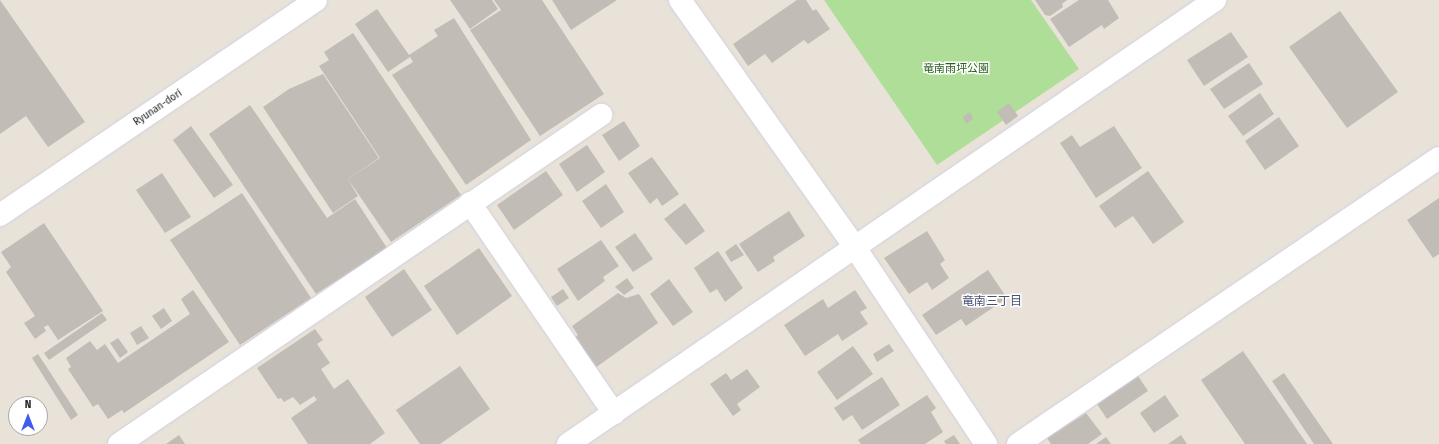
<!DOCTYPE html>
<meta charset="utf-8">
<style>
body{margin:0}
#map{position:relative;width:1439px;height:444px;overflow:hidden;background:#e9e2d9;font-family:"Fira Sans Condensed","Noto Sans JP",sans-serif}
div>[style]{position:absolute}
.green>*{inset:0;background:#aede97}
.building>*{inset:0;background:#c1bcb6}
.roads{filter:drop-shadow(0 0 1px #ced1e0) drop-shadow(0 0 1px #ced1e0)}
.street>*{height:22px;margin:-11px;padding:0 11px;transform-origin:11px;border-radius:11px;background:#fff}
.secondary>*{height:22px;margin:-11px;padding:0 11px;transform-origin:11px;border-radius:11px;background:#fff}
span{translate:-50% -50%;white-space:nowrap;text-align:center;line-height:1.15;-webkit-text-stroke:3px #fff;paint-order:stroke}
.park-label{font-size:11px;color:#285f1c}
.street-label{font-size:11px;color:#272727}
.neighbourhood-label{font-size:12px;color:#4a5175}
.north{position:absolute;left:8px;top:396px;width:40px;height:40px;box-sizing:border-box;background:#fff;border:1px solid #a9a9a9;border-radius:50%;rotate:0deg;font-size:11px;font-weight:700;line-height:16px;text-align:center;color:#272727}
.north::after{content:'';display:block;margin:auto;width:14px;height:18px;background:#3e5cf1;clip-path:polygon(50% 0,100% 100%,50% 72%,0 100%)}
</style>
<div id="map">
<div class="green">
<i style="clip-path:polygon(824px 0,1031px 0,1079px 69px,937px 165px)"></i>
</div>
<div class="building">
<i style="clip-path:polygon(0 0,85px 122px,48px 147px,26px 116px,0 134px)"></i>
<i style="clip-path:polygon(450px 0,492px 0,498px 9px,470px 29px)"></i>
<i style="clip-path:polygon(494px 0,542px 0,604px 94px,540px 136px,470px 30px,501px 10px)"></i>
<i style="clip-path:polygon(552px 0,617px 0,571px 30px)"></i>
<i style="clip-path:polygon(797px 0,806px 0,813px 11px,816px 9px,830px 29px,808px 44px,804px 40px,772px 63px,765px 54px,748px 66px,733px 44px)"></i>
<i style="clip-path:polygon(1035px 0,1067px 0,1062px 4px,1063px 7px,1050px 16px,1045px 15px)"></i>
<i style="clip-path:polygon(1079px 0,1108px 0,1119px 18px,1104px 29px,1102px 25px,1069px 47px,1050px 19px)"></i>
<i style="clip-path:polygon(377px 9px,409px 55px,438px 36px,434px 30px,454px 18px,531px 140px,466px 185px,392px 75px,413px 62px,410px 57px,388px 72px,355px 24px)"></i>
<i style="clip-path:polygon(1340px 11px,1398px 92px,1347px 128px,1289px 47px)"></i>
<i style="clip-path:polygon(1231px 32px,1248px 57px,1204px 86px,1187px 60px)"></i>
<i style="clip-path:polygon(353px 33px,461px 195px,391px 242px,348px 179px,380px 158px,319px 66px,329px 60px,324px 52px)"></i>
<i style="clip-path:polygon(1249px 63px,1263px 84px,1224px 109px,1210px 89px)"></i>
<i style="clip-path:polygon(323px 74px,379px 158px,348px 179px,358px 196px,333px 213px,263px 107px,289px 89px)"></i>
<i style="clip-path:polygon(1260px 93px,1274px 114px,1243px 136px,1228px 116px)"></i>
<i style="clip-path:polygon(1009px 103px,1018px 116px,1006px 125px,997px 112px)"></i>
<i style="clip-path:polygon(250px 105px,327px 218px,355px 199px,387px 248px,316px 294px,209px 134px)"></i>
<i style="clip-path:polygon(970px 112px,973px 119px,966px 124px,963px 117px)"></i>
<i style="clip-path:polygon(1279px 117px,1299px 146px,1265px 170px,1245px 141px)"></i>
<i style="clip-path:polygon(624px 121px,640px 146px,619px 161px,602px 135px)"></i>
<i style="clip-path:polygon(191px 126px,233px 185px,214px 198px,173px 140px)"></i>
<i style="clip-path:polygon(1114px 126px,1142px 168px,1096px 198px,1060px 143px,1072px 135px,1080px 147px)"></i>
<i style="clip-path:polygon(587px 145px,605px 172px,577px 192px,559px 164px)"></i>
<i style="clip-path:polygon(652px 157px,679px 194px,662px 206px,657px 198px,650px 204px,628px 173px)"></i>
<i style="clip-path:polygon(546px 171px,563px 195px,514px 230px,497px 205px)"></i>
<i style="clip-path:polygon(1148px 171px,1184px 222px,1153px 244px,1133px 216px,1115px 228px,1099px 206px)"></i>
<i style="clip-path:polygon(162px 173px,191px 217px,165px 233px,136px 190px)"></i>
<i style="clip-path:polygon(606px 184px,624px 212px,601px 228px,582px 201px)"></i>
<i style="clip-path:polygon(242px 193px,311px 298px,240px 345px,170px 240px)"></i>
<i style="clip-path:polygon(1439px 198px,1439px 254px,1433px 258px,1407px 220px)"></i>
<i style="clip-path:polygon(685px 203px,705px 231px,686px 245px,664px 219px)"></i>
<i style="clip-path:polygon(789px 211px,805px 236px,773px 257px,775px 261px,758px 272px,739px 244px)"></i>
<i style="clip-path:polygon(44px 223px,103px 311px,58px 340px,48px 325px,44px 327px,46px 331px,35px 339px,24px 323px,35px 316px,6px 272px,11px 267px,1px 252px)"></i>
<i style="clip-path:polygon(927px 231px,945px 260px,940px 264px,949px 278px,932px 290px,927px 282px,909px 294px,884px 258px)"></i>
<i style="clip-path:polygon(635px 233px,653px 259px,633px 272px,615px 247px)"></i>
<i style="clip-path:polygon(601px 240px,619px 266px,603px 277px,605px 281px,578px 301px,557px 269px)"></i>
<i style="clip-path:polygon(736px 244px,744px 255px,731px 262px,725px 252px)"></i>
<i style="clip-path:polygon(479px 248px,512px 296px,457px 335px,424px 286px)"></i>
<i style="clip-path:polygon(718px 251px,743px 288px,725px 302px,717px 289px,710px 293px,694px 268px)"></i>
<i style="clip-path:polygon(404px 269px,432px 310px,392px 337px,365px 297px)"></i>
<i style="clip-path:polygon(988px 270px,1007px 298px,966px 326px,961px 319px,936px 335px,922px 315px)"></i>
<i style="clip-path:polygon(627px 278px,634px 288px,624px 295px,615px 287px)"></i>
<i style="clip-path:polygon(669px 279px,693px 312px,673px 326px,650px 294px)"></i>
<i style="clip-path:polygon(563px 289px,569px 298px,557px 306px,551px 297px)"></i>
<i style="clip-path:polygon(193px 290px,229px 342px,124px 413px,122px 410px,108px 419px,98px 404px,93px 407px,68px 369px,71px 367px,66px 358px,90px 341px,97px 350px,105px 344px,118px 363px,190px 314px,181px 299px)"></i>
<i style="clip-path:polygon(855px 290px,867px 308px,860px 312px,868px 324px,842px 341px,838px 334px,805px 356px,784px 325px,823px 299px,828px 308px)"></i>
<i style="clip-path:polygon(618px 293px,626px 298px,639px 294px,658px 323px,595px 368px,575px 337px,578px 335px,572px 326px)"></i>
<i style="clip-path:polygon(164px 308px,172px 321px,161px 329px,152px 316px)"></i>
<i style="clip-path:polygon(102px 313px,107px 320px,49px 360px,44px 353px)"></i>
<i style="clip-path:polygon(141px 326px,149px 338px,137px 345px,130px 333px)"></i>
<i style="clip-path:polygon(315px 329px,323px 340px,317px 344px,330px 363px,321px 369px,334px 389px,348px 379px,385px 433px,370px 444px,308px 444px,291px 418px,317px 400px,314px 396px,300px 405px,293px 397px,284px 402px,281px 398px,278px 399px,257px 368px)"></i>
<i style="clip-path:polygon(118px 338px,128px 352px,120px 358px,110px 343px)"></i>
<i style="clip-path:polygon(889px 344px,894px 351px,877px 362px,873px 354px)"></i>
<i style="clip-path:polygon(853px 346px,873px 374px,837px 400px,817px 372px)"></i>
<i style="clip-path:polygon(1243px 351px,1307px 444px,1245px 444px,1201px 380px)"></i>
<i style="clip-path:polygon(38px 354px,78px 415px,71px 420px,32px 358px)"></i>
<i style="clip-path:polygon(460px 366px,490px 409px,440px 444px,420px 444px,396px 410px)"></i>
<i style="clip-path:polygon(747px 369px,760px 387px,737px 404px,741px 410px,733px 416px,710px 384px,726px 373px,731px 380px)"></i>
<i style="clip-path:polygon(1284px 373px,1333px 444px,1314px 444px,1272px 381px)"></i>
<i style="clip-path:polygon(1138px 376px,1148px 391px,1107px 419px,1097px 404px)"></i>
<i style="clip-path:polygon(882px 377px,900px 405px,862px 430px,852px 415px,843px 421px,834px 408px)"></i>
<i style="clip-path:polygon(927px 395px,936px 408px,931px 412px,943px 432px,925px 444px,861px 444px,858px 440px)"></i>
<i style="clip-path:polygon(1165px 395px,1179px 416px,1154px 433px,1140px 413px)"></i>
<i style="clip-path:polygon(1086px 413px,1102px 434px,1088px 444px,1051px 444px,1047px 438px)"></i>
<i style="clip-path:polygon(179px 435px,185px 444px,166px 444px)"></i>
<i style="clip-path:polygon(954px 435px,960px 444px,946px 444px,944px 441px)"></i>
<i style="clip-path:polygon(1181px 435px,1187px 444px,1168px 444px)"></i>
<i style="clip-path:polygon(1106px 437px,1111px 444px,1096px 444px)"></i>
</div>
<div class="roads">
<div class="street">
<i style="left:680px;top:0;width:301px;rotate:54.7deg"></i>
<i style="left:854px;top:246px;width:238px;rotate:56.3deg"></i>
<i style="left:470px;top:203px;width:255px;rotate:55.6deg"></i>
<i style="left:119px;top:444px;width:584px;rotate:-34.32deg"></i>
<i style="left:568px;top:444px;width:785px;rotate:-34.46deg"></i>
<i style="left:1018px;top:444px;width:509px;rotate:-34.19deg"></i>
</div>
<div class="secondary">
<i style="left:0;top:215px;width:382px;rotate:-34.2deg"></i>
</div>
</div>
<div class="park-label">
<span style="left:956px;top:69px">竜南雨坪公園</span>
</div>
<div class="street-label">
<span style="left:158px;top:108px;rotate:-34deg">Ryunan-dori</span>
</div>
<div class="neighbourhood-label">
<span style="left:992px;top:302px">竜南三丁目</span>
</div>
<div class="north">N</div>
</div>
